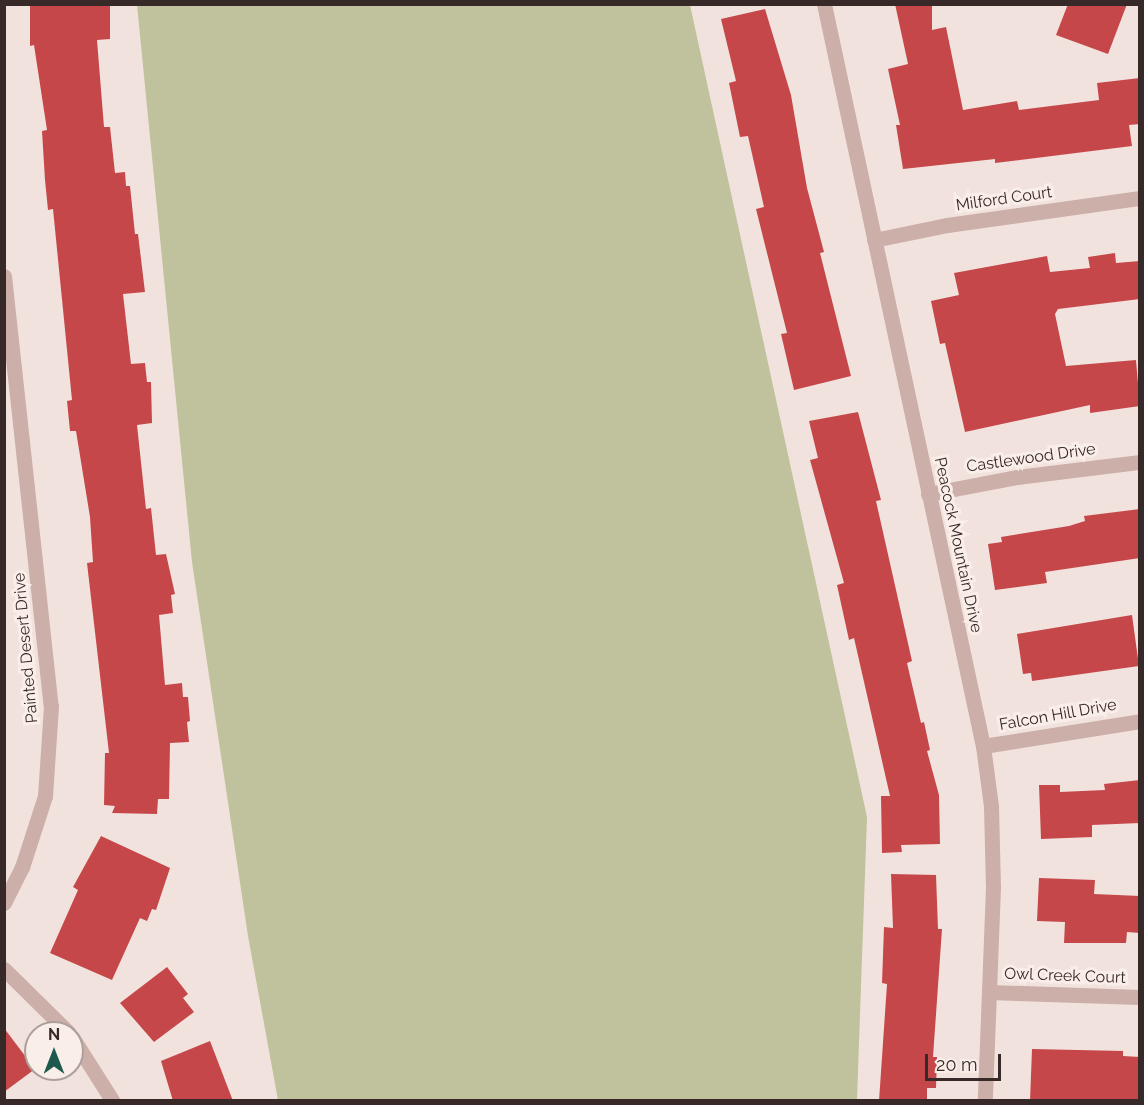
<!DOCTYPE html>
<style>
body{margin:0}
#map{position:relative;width:1144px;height:1105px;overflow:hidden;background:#f2e2dd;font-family:Raleway,sans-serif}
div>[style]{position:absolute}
.green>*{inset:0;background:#bfc29c}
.building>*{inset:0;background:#c6474a}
.minor>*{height:15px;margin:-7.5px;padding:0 7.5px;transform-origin:7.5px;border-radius:7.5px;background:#cbafa8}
span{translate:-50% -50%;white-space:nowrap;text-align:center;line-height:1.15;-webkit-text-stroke:6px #faeee9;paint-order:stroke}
.street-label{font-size:16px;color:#382929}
.frame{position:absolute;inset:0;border:6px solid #382929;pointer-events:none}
.north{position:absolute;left:24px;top:1021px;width:60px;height:60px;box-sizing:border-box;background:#faeee9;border:2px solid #ac9f9c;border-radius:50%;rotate:0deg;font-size:16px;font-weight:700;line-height:24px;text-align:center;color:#382929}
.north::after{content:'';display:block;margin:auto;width:21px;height:27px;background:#1e594e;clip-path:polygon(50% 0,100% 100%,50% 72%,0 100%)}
.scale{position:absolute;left:925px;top:1054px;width:76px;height:27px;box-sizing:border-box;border:3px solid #382929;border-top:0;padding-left:8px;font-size:18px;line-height:21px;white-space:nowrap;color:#382929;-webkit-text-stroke:4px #faeee9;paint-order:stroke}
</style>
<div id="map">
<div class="green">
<i style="clip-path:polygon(137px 5px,690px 5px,867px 817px,857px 1100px,278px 1100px,248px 936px,192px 562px)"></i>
</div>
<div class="building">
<i style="clip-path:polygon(30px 4px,110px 4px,110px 39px,97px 40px,104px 127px,110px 127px,115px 173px,125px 172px,126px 186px,130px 186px,135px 234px,138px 234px,145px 292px,123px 294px,131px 364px,145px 363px,147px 382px,151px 382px,152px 423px,137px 425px,146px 509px,151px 508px,156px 555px,166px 554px,175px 594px,171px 595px,173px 613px,159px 615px,165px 685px,182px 683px,183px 697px,188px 697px,190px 721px,187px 722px,189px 742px,170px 743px,169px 799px,158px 799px,157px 814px,112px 813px,115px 806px,104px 805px,105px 753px,109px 753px,87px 563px,93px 562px,90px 517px,76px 431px,70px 431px,67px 401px,72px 400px,53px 209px,48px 210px,45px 180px,42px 131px,47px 130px,34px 45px,30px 46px)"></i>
<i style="clip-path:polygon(895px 4px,932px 4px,932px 30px,946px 27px,963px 110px,1017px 101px,1019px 110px,1099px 100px,1097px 83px,1140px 78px,1140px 124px,1129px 125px,1132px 146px,995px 163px,995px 159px,903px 169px,896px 125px,900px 125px,888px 69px,908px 64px)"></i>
<i style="clip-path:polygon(1068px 4px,1127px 4px,1108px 54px,1056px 35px)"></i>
<i style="clip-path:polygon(765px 9px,791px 95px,807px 188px,824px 252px,820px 253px,851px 376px,794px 390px,781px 334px,787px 333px,756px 209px,764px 207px,748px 136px,740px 137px,729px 83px,736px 81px,721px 19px)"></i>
<i style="clip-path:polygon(1115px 253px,1116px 263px,1140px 261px,1140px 299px,1058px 309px,1055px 314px,1066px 366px,1136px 360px,1140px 406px,1090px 413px,1090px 405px,965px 432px,945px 343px,940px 344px,931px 301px,959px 295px,954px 273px,1047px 256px,1050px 272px,1090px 268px,1088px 257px)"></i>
<i style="clip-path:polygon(858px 412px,881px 500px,876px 501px,912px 661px,907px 663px,921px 723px,924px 722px,930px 750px,927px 751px,939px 795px,940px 844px,901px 845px,902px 852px,882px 853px,881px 796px,890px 796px,854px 638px,849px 640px,837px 585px,844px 583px,810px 460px,818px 458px,809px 421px)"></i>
<i style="clip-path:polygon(1140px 509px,1140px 558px,1045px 572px,1047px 583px,995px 590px,988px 544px,1002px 542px,1001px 537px,1069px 526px,1085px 521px,1084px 516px)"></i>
<i style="clip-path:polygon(1132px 615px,1139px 666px,1032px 681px,1031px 673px,1023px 674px,1017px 634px)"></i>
<i style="clip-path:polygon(1140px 780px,1140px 823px,1092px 825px,1092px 837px,1041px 839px,1039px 785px,1060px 785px,1060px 792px,1105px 790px,1104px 784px)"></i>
<i style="clip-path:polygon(101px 836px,170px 868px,156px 910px,152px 909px,147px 921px,140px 918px,112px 980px,50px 953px,78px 890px,73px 887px)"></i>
<i style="clip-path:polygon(891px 874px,936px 875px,938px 929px,942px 929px,933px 1057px,937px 1057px,936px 1088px,927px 1088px,927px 1101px,879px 1101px,887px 984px,882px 983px,884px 927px,893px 928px)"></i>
<i style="clip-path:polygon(1039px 878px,1095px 880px,1094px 894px,1140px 896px,1140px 933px,1127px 932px,1126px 943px,1064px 943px,1065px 922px,1037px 921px)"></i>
<i style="clip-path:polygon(167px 967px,188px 994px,183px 998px,194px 1012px,154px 1042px,120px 1003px)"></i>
<i style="clip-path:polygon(4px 1028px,35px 1069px,4px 1092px)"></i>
<i style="clip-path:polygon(210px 1041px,233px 1101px,173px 1101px,161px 1061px)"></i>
<i style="clip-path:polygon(1032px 1049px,1123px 1051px,1123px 1056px,1140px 1057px,1140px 1101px,1030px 1101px)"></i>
</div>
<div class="minor">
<i style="left:824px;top:4px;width:759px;rotate:77.91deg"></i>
<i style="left:983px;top:746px;width:61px;rotate:82.4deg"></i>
<i style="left:991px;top:806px;width:81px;rotate:88.6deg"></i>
<i style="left:993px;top:887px;width:213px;rotate:92.2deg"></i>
<i style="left:874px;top:240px;width:75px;rotate:-11.6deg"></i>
<i style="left:947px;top:225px;width:195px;rotate:-8deg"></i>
<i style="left:4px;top:276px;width:433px;rotate:83.8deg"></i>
<i style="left:51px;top:706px;width:90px;rotate:93.8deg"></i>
<i style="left:45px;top:796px;width:75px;rotate:107.9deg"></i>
<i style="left:22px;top:867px;width:40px;rotate:116.6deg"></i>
<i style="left:928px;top:494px;width:91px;rotate:-10.8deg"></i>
<i style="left:1017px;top:477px;width:124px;rotate:-7deg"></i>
<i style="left:983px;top:746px;width:159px;rotate:-9deg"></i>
<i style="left:4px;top:969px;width:91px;rotate:44.6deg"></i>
<i style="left:989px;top:992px;width:151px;rotate:1.9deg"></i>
<i style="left:72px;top:1037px;width:75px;rotate:57.6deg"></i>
</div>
<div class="street-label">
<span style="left:1004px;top:199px;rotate:-8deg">Milford Court</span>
<span style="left:1031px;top:458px;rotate:-8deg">Castlewood Drive</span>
<span style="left:958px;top:545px;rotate:78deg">Peacock Mountain Drive</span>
<span style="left:26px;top:648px;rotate:-95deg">Painted Desert Drive</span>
<span style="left:1058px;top:715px;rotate:-10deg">Falcon Hill Drive</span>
<span style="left:1065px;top:976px;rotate:2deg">Owl Creek Court</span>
</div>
<div class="frame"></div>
<div class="north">N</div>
<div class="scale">20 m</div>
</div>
